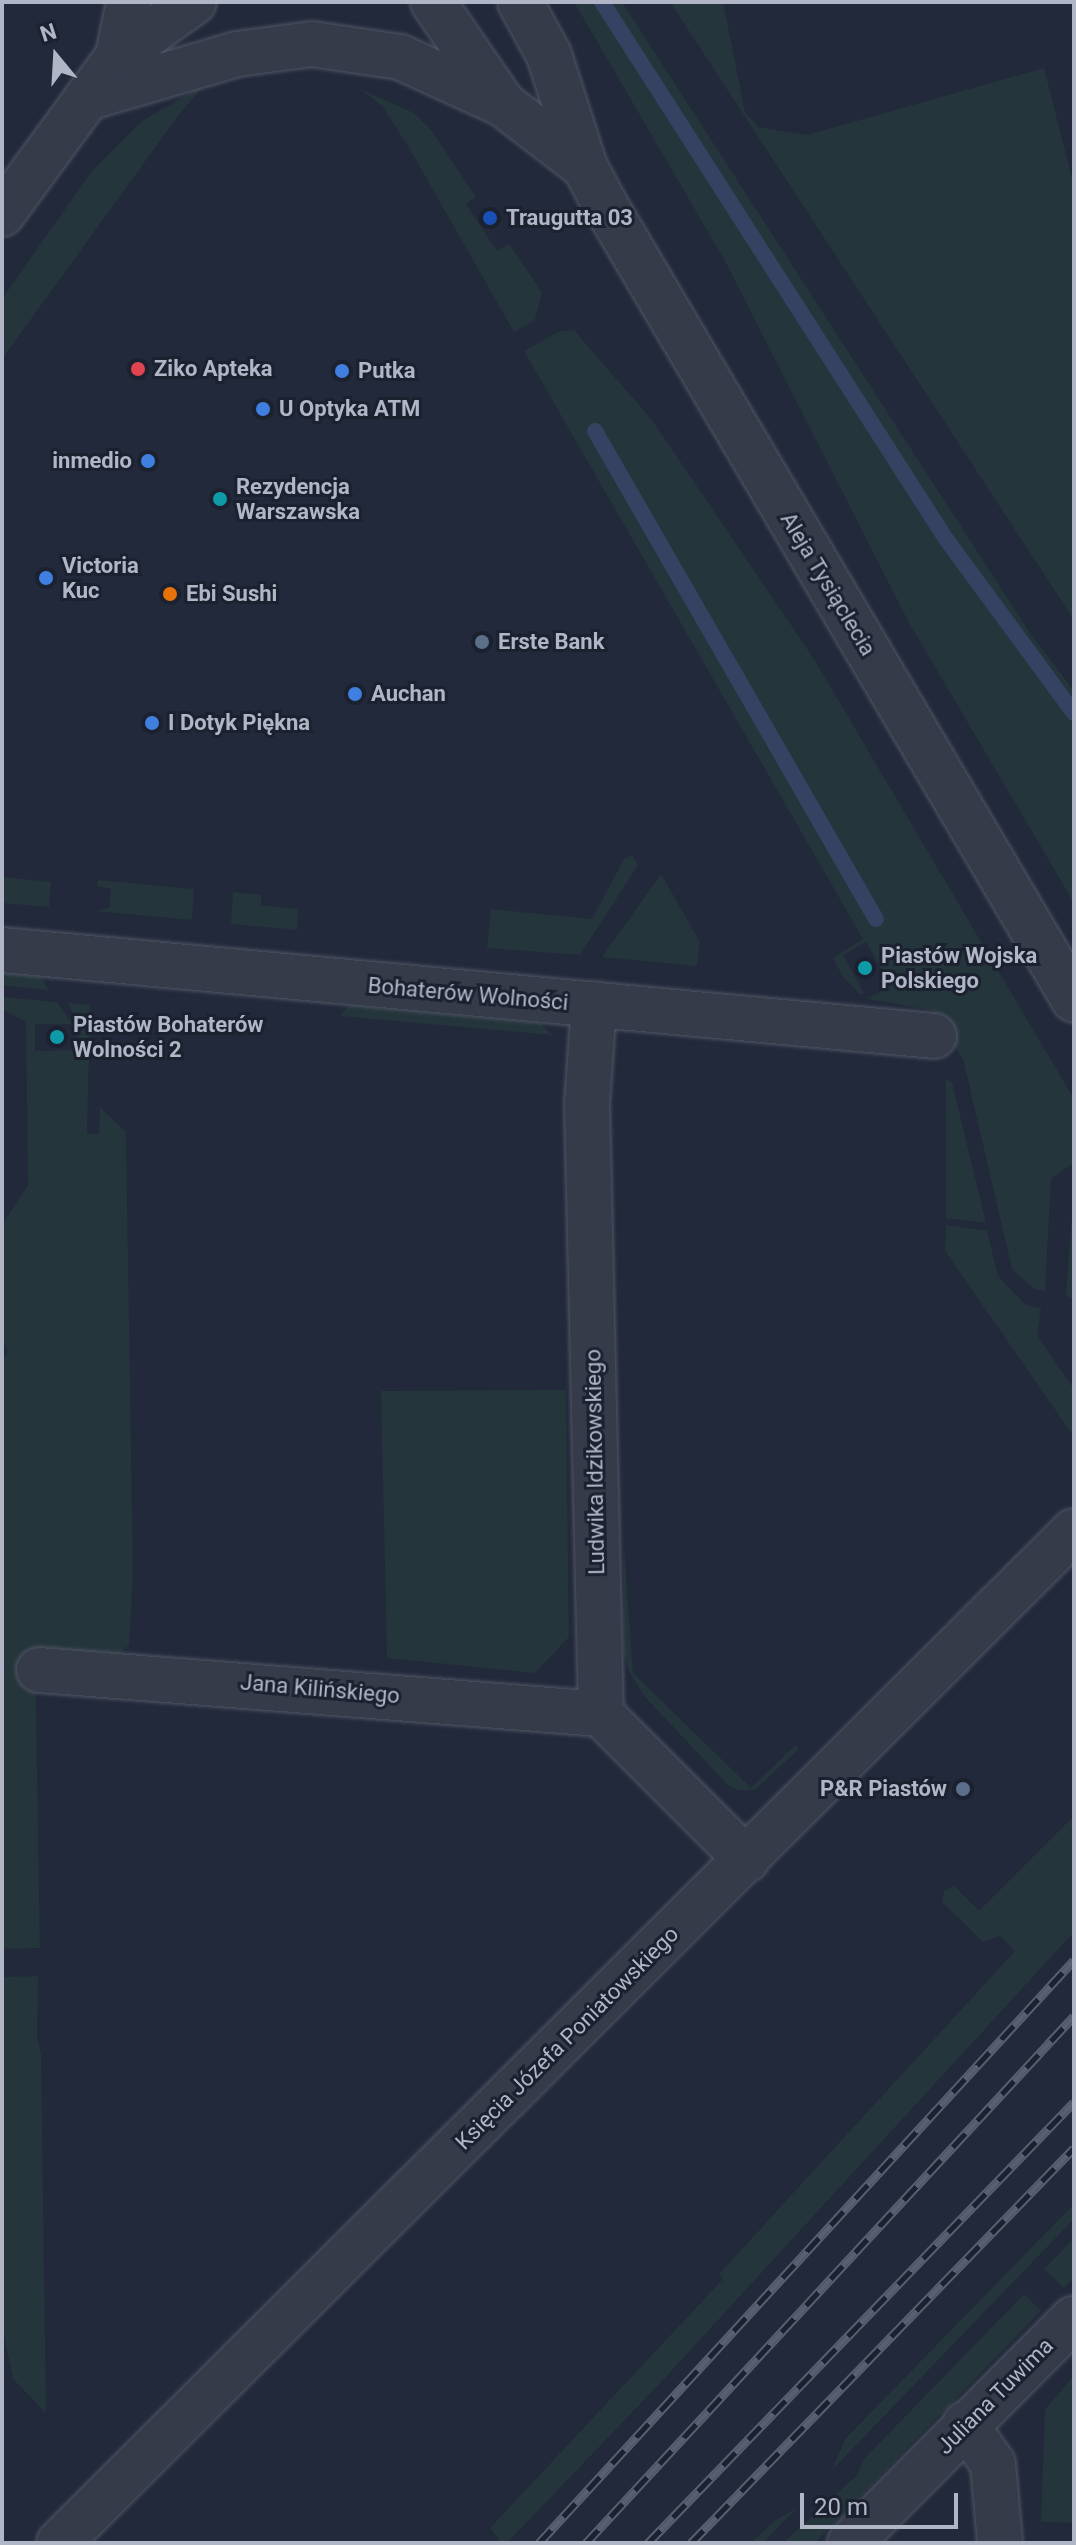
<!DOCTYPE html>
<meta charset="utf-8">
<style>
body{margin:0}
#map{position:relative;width:1076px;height:2545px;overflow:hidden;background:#22293a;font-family:Roboto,sans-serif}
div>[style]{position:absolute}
.green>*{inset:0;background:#24353b}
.stream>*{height:16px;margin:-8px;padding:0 8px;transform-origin:8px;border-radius:8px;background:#364261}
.roads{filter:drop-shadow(0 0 2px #515665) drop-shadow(0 0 2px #515665)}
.minor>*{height:44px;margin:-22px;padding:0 22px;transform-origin:22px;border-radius:22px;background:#363b4a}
.rail>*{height:9px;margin-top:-4.5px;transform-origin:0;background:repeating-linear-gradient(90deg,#1b212f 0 18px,#585f71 0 36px);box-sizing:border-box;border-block:2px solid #585f71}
.dots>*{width:22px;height:22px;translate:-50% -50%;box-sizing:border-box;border:4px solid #1b212f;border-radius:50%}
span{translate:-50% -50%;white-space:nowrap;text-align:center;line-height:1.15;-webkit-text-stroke:6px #1b212f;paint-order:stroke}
.poi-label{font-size:22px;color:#b1b6c6;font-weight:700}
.left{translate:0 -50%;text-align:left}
.right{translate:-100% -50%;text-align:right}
.street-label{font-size:22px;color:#b1b6c6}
.frame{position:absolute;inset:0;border:4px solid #b1b6c6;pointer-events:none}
.north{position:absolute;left:16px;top:16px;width:80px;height:80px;-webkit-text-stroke:6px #1b212f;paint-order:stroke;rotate:342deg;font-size:22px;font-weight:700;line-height:32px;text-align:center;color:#b1b6c6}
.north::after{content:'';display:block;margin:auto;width:28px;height:36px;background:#b1b6c6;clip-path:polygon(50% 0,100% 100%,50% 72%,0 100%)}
.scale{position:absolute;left:800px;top:2493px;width:158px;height:36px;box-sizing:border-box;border:4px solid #b1b6c6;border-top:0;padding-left:10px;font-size:24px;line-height:28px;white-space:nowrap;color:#b1b6c6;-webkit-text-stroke:6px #1b212f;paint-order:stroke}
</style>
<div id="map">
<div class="green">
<i style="clip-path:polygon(574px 2px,622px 2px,1030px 633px,1074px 691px,1074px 903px,908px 621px,725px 261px)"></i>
<i style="clip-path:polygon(670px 2px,723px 2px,745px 112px,758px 127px,807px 135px,1044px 68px,1074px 186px,1074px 620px)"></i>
<i style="clip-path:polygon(205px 84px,178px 116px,2px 359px,2px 299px,91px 172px,142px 121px)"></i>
<i style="clip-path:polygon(360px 89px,414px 113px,432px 131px,476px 197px,466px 204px,497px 251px,509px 244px,542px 292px,535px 320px,514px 332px,408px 146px,382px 106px)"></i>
<i style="clip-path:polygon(574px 330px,652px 420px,814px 659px,1074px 1099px,1074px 1163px,1051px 1178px,1045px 1291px,1034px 1289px,1012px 1269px,963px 1059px,931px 1010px,866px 999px,891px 986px,866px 942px,843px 955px,864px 993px,861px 995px,843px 977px,833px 958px,863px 939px,524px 351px,560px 331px)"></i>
<i style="clip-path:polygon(632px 855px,638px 865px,580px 955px,487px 948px,491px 909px,592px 919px,624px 859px)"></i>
<i style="clip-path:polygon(661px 874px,700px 942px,697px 966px,602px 957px)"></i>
<i style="clip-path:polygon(2px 877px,51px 882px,49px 907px,2px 903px)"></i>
<i style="clip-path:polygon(98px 880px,194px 889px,192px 920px,95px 911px,109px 908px,111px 889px,97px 886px)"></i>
<i style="clip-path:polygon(233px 892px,261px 895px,261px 905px,298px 909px,297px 930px,231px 924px)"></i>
<i style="clip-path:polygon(2px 973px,42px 977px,48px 990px,2px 985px)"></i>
<i style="clip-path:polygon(2px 997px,57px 1002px,72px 1024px,35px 1024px,35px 1051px,79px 1050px,79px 1023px,67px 1003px,90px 1005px,87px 1134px,99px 1134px,100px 1107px,126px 1132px,133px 1575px,129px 1646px,118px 1653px,35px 1647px,40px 1948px,2px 1949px,2px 1361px,8px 1352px,2px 1340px,2px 1225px,28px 1185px,26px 1022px,2px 1009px)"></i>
<i style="clip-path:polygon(349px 1005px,539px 1023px,553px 1035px,340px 1016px)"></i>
<i style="clip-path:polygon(946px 1079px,952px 1082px,986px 1223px,946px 1218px)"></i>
<i style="clip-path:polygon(1074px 1187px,1074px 1298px,1066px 1296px)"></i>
<i style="clip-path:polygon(946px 1225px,987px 1231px,998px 1276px,1026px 1305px,1041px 1308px,1037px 1335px,1074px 1389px,1074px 1437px,945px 1251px)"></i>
<i style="clip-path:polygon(566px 1390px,569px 1637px,535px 1673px,387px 1658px,381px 1391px)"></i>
<i style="clip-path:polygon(624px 1545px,633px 1673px,751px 1788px,795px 1745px,799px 1749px,756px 1789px,740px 1791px,728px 1785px,644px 1696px,629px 1671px,623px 1651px)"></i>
<i style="clip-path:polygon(1074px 1816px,1074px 1932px,663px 2380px,507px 2543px,496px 2543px,499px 2539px,490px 2528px,723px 2279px,719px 2274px,1015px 1951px,1000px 1936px,983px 1942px,942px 1902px,944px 1891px,954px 1886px,979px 1911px)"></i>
<i style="clip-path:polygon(38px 1976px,37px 2037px,41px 2054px,46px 2413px,13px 2379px,4px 2335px,2px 1977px)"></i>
<i style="clip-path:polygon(1074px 2204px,1074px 2219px,832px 2470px,845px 2439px)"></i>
<i style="clip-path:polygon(1074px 2238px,1074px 2278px,1064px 2288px,1044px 2269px)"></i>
<i style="clip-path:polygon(1024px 2294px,1041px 2311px,815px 2543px,783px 2543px,857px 2475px,864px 2459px)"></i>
<i style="clip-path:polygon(1074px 2375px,1074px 2523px,1041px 2522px,1045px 2410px)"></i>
<i style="clip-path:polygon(798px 2507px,763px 2543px,751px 2543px,773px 2522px)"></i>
</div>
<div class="stream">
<i style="left:602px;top:2px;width:638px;rotate:57.36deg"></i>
<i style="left:946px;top:539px;width:216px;rotate:53.7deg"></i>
<i style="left:595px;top:431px;width:563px;rotate:60.07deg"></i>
</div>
<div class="roads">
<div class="minor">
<i style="left:433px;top:2px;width:124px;rotate:55.5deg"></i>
<i style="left:503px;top:104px;width:103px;rotate:37.5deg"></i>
<i style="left:520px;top:2px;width:60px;rotate:61.3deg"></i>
<i style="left:549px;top:55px;width:118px;rotate:72.2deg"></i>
<i style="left:585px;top:167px;width:41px;rotate:62.2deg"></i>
<i style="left:604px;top:203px;width:925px;rotate:59.47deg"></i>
<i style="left:118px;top:56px;width:55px;rotate:-78.5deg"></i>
<i style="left:87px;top:98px;width:156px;rotate:-16.3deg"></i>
<i style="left:237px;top:54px;width:76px;rotate:-7.6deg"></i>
<i style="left:312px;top:44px;width:89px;rotate:8.4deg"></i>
<i style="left:400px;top:57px;width:113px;rotate:24.5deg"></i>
<i style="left:2px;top:214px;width:196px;rotate:-53.7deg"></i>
<i style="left:118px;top:56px;width:93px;rotate:-35.4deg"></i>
<i style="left:2px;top:950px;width:936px;rotate:5.27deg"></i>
<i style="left:594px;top:1004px;width:99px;rotate:94deg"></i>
<i style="left:587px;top:1103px;width:611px;rotate:88.69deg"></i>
<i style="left:601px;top:1714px;width:206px;rotate:45deg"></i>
<i style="left:39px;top:1670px;width:564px;rotate:4.48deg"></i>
<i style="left:965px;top:2424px;width:49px;rotate:55deg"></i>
<i style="left:993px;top:2464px;width:79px;rotate:84.9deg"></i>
<i style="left:59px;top:2543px;width:1433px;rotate:-44.92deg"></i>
<i style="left:850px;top:2543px;width:317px;rotate:-45.1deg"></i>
</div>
</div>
<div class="rail">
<i style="left:539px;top:2543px;width:791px;rotate:-47.46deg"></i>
<i style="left:586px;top:2543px;width:718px;rotate:-47.2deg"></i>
<i style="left:648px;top:2543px;width:613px;rotate:-45.99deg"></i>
<i style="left:691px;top:2543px;width:550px;rotate:-45.88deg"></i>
</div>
<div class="dots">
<i style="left:490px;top:218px;background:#1a4fb4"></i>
<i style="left:138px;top:369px;background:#e0444e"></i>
<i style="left:342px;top:371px;background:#3f7fe0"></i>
<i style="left:263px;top:409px;background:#3f7fe0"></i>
<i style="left:148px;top:461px;background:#3f7fe0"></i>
<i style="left:220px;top:499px;background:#0f9aa8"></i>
<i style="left:46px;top:578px;background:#3f7fe0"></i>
<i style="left:170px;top:594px;background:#e8710a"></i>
<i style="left:482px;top:642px;background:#5c6f8a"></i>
<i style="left:355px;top:694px;background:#3f7fe0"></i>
<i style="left:152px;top:723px;background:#3f7fe0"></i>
<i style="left:865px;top:968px;background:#0f9aa8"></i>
<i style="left:57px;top:1037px;background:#0f9aa8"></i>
<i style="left:963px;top:1789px;background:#5c6f8a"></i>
</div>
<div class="poi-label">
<span class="left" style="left:506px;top:218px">Traugutta 03</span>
<span class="left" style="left:154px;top:369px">Ziko Apteka</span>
<span class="left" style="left:358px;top:371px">Putka</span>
<span class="left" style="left:279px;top:409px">U Optyka ATM</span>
<span class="right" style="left:132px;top:461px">inmedio</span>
<span class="left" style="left:236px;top:499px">Rezydencja<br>Warszawska</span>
<span class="left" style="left:62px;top:578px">Victoria<br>Kuc</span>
<span class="left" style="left:186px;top:594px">Ebi Sushi</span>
<span class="left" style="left:498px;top:642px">Erste Bank</span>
<span class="left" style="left:371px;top:694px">Auchan</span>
<span class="left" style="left:168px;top:723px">I Dotyk Piękna</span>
<span class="left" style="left:881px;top:968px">Piastów Wojska<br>Polskiego</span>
<span class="left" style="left:73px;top:1037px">Piastów Bohaterów<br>Wolności 2</span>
<span class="right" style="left:947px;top:1789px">P&amp;R Piastów</span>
</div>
<div class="street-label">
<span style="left:828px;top:584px;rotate:59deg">Aleja Tysiąclecia</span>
<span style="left:468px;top:994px;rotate:5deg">Bohaterów Wolności</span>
<span style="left:595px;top:1462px;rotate:-91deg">Ludwika Idzikowskiego</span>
<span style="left:320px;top:1689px;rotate:5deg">Jana Kilińskiego</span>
<span style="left:567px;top:2038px;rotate:-45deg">Księcia Józefa Poniatowskiego</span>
<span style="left:995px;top:2396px;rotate:-45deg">Juliana Tuwima</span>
</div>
<div class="frame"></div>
<div class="north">N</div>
<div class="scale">20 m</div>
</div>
